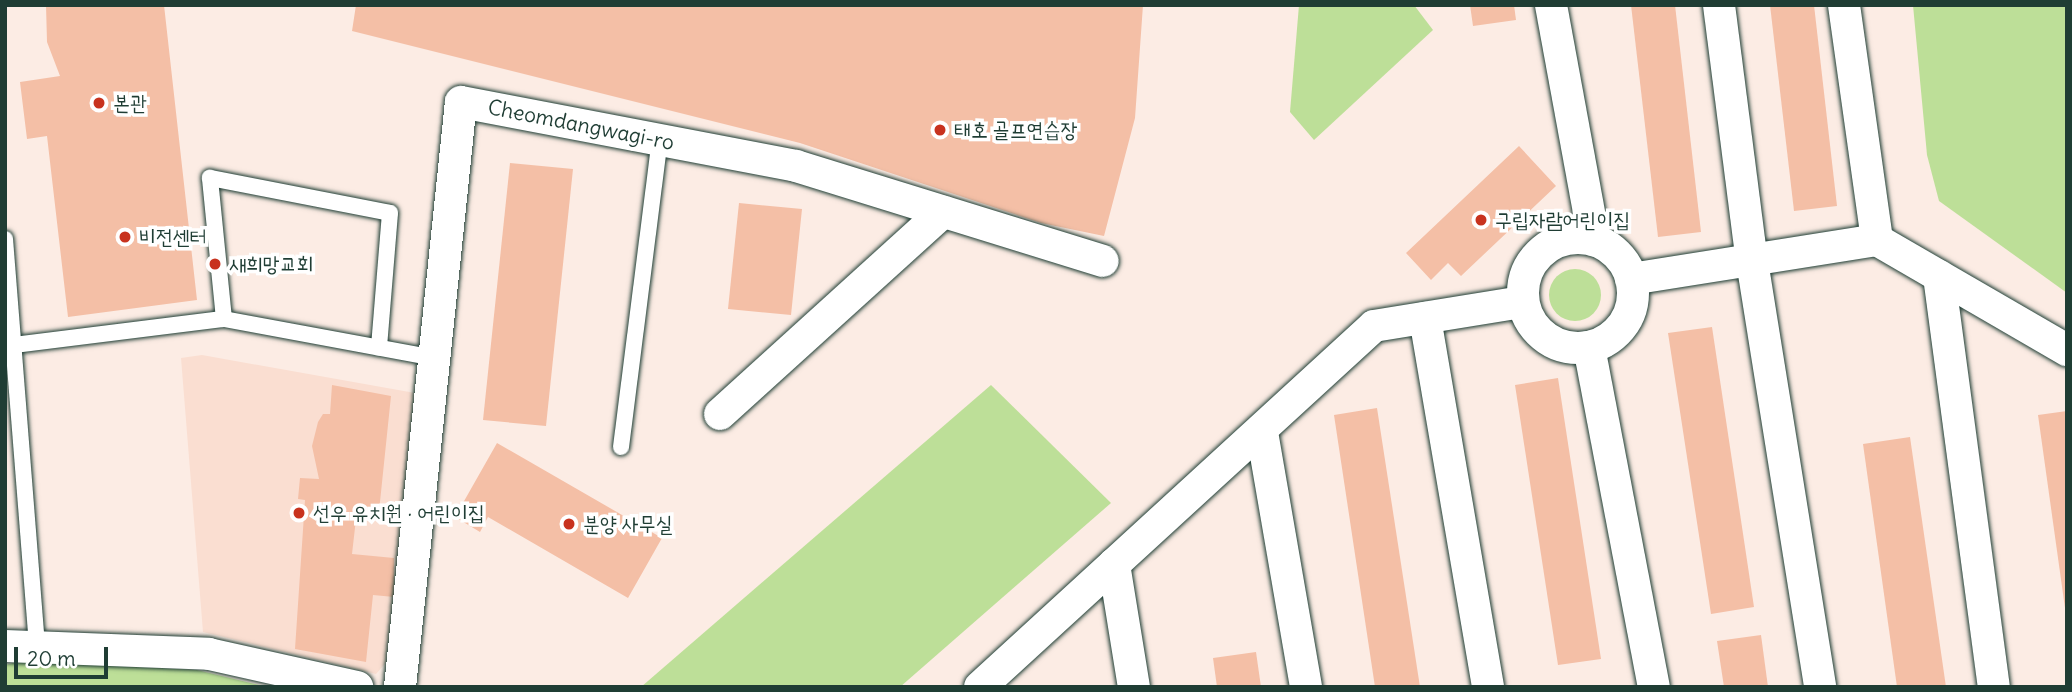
<!DOCTYPE html>
<meta charset="utf-8">
<style>
body{margin:0}
#map{position:relative;width:2072px;height:692px;overflow:hidden;background:#fcece4;font-family:Delius,"Poor Story",sans-serif}
div>[style]{position:absolute}
.built>*{inset:0;background:#faded1}
.green>*{inset:0;background:#bddf98}
.round{border-radius:50%}
.building>*{inset:0;background:#f4bfa6}
.roads{filter:drop-shadow(0 0 2px #1f3d34) drop-shadow(0 0 2px #1f3d34)}
.lane>*{height:16px;margin:-8px;padding:0 8px;transform-origin:8px;border-radius:8px;background:#fff}
.street>*{height:32px;margin:-16px;padding:0 16px;transform-origin:16px;border-radius:16px;background:#fff}
.street>.ring{margin:-16px;padding:0;box-sizing:content-box;background:none;border:32px solid #fff;border-radius:50%}
.dots>*{width:19px;height:19px;translate:-50% -50%;box-sizing:border-box;border:4px solid #fff;border-radius:50%}
span{translate:-50% -50%;white-space:nowrap;text-align:center;line-height:1.15;-webkit-text-stroke:7px #fff;paint-order:stroke}
.poi-label{font-size:21px;color:#1f3d34}
.left{translate:0 -50%;text-align:left}
.street-label{font-size:21px;color:#1f3d34}
.frame{position:absolute;inset:0;border:7px solid #1f3d34;pointer-events:none}
.scale{position:absolute;left:14px;top:647px;width:94px;height:32px;box-sizing:border-box;border:4px solid #1f3d34;border-top:0;padding-left:9px;font-size:21px;line-height:24px;white-space:nowrap;color:#1f3d34;-webkit-text-stroke:5px #fff;paint-order:stroke}
</style>
<div id="map">
<div class="built">
<i style="clip-path:polygon(202px 355px,415px 393px,390px 658px,376px 674px,203px 632px,181px 358px)"></i>
</div>
<div class="green">
<i style="clip-path:polygon(1299px 5px,1414px 5px,1433px 30px,1314px 140px,1290px 112px)"></i>
<i style="clip-path:polygon(1913px 5px,2067px 5px,2067px 293px,1939px 201px,1927px 155px)"></i>
<i class="round" style="left:1549px;top:269px;width:52px;height:52px"></i>
<i style="clip-path:polygon(991px 385px,1111px 503px,900px 687px,641px 687px)"></i>
<i style="clip-path:polygon(22px 661px,197px 670px,268px 687px,5px 687px,5px 665px)"></i>
</div>
<div class="building">
<i style="clip-path:polygon(46px 5px,164px 5px,197px 300px,68px 317px,47px 136px,27px 139px,20px 82px,60px 76px,47px 42px)"></i>
<i style="clip-path:polygon(356px 5px,1143px 5px,1135px 118px,1104px 236px,1041px 223px,800px 143px,352px 31px)"></i>
<i style="clip-path:polygon(1470px 5px,1514px 5px,1516px 20px,1473px 26px)"></i>
<i style="clip-path:polygon(1631px 5px,1675px 5px,1701px 232px,1658px 237px)"></i>
<i style="clip-path:polygon(1770px 5px,1814px 5px,1837px 206px,1794px 211px)"></i>
<i style="clip-path:polygon(1519px 146px,1556px 186px,1461px 276px,1448px 263px,1431px 280px,1406px 253px)"></i>
<i style="clip-path:polygon(510px 163px,573px 169px,546px 426px,483px 420px)"></i>
<i style="clip-path:polygon(739px 203px,802px 209px,791px 315px,728px 309px)"></i>
<i style="clip-path:polygon(1712px 327px,1754px 607px,1711px 614px,1668px 333px)"></i>
<i style="clip-path:polygon(1558px 378px,1601px 659px,1558px 665px,1515px 385px)"></i>
<i style="clip-path:polygon(332px 385px,391px 396px,378px 521px,356px 519px,352px 554px,394px 558px,394px 597px,373px 595px,366px 662px,295px 649px,305px 500px,298px 499px,300px 478px,319px 479px,312px 446px,318px 422px,323px 414px,330px 414px)"></i>
<i style="clip-path:polygon(1377px 408px,1420px 687px,1375px 687px,1334px 415px)"></i>
<i style="clip-path:polygon(2067px 411px,2067px 608px,2065px 608px,2038px 415px)"></i>
<i style="clip-path:polygon(1910px 437px,1946px 687px,1897px 687px,1863px 444px)"></i>
<i style="clip-path:polygon(497px 443px,662px 538px,628px 598px,488px 517px,480px 532px,455px 517px)"></i>
<i style="clip-path:polygon(1761px 635px,1768px 687px,1724px 687px,1717px 641px)"></i>
<i style="clip-path:polygon(1256px 652px,1261px 687px,1217px 687px,1213px 658px)"></i>
</div>
<div class="roads">
<div class="lane">
<i style="left:5px;top:239px;width:409px;rotate:85.5deg"></i>
<i style="left:224px;top:319px;width:142px;rotate:-95.7deg"></i>
<i style="left:210px;top:178px;width:183px;rotate:11deg"></i>
<i style="left:390px;top:213px;width:135px;rotate:94.7deg"></i>
<i style="left:14px;top:345px;width:212px;rotate:-7.1deg"></i>
<i style="left:224px;top:319px;width:215px;rotate:10.5deg"></i>
<i style="left:621px;top:447px;width:309px;rotate:-82.8deg"></i>
</div>
<div class="street">
<i style="left:1551px;top:5px;width:239px;rotate:79.6deg"></i>
<i style="left:1719px;top:5px;width:258px;rotate:82.7deg"></i>
<i style="left:1752px;top:261px;width:431px;rotate:80.9deg"></i>
<i style="left:1844px;top:5px;width:237px;rotate:82deg"></i>
<i class="ring" style="left:1523px;top:238px;width:78px;height:78px"></i>
<i style="left:1939px;top:276px;width:415px;rotate:82.4deg"></i>
<i style="left:1631px;top:279px;width:249px;rotate:-9deg"></i>
<i style="left:1877px;top:240px;width:220px;rotate:30.1deg"></i>
<i style="left:1425px;top:318px;width:374px;rotate:80.3deg"></i>
<i style="left:1589px;top:347px;width:346px;rotate:79.2deg"></i>
<i style="left:720px;top:414px;width:301px;rotate:-42.2deg"></i>
<i style="left:1262px;top:432px;width:259px;rotate:80.2deg"></i>
<i style="left:1114px;top:564px;width:125px;rotate:80.8deg"></i>
<i style="left:5px;top:646px;width:204px;rotate:2.2deg"></i>
<i style="left:209px;top:654px;width:152px;rotate:12.6deg"></i>
<i style="left:400px;top:687px;width:588px;rotate:-84.05deg"></i>
<i style="left:461px;top:102px;width:341px;rotate:10.8deg"></i>
<i style="left:796px;top:166px;width:321px;rotate:17.2deg"></i>
<i style="left:980px;top:687px;width:534px;rotate:-42.5deg"></i>
<i style="left:1374px;top:326px;width:151px;rotate:-9.2deg"></i>
</div>
</div>
<div class="dots">
<i style="left:99px;top:103px;background:#c8321e"></i>
<i style="left:940px;top:130px;background:#c8321e"></i>
<i style="left:1481px;top:220px;background:#c8321e"></i>
<i style="left:125px;top:237px;background:#c8321e"></i>
<i style="left:215px;top:264px;background:#c8321e"></i>
<i style="left:299px;top:513px;background:#c8321e"></i>
<i style="left:569px;top:524px;background:#c8321e"></i>
</div>
<div class="poi-label">
<span class="left" style="left:113px;top:103px">본관</span>
<span class="left" style="left:954px;top:130px">태호 골프연습장</span>
<span class="left" style="left:1495px;top:220px">구립자람어린이집</span>
<span class="left" style="left:139px;top:237px">비전센터</span>
<span class="left" style="left:229px;top:264px">새희망교회</span>
<span class="left" style="left:313px;top:513px">선우 유치원 · 어린이집</span>
<span class="left" style="left:583px;top:524px">분양 사무실</span>
</div>
<div class="street-label">
<span style="left:581px;top:125px;rotate:11deg">Cheomdangwagi-ro</span>
</div>
<div class="frame"></div>
<div class="scale">20 m</div>
</div>
